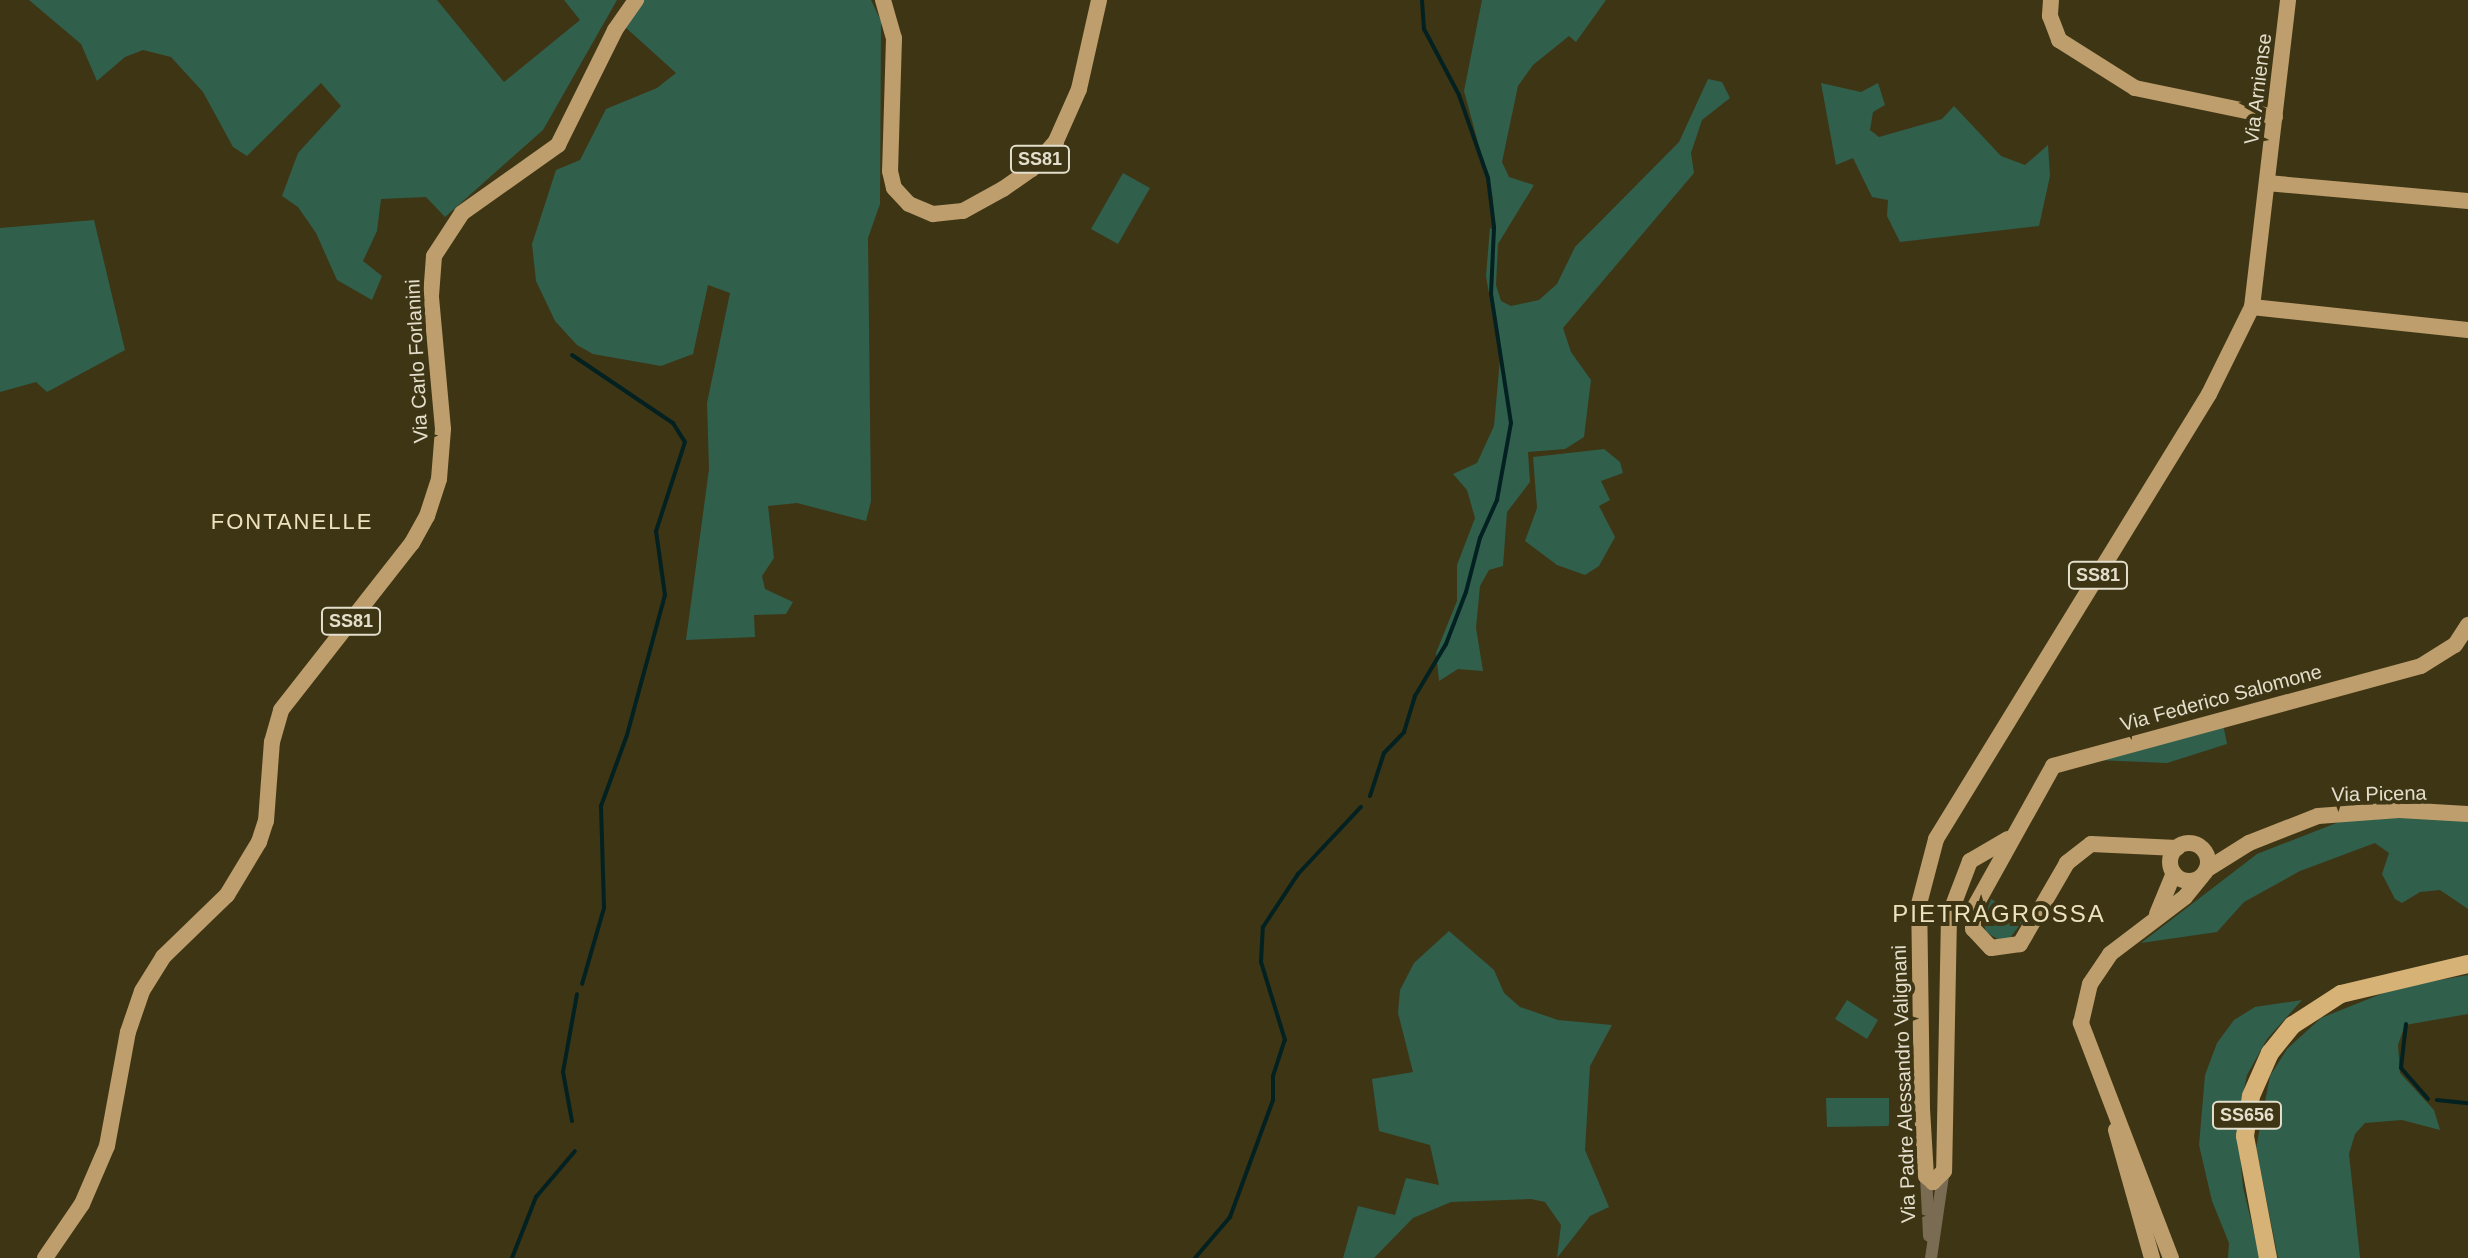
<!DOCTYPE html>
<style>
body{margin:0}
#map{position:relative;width:2468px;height:1258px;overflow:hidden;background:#3e3515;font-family:Helvetica,sans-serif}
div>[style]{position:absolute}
.green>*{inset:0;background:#305f4c}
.stream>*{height:4px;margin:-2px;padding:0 2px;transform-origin:2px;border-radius:2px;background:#032121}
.minor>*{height:12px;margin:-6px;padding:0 6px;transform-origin:6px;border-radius:6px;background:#7a6b53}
.major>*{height:16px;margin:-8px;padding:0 8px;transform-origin:8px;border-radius:8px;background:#bd9e6c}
.major>.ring{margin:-8px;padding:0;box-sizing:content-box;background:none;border:16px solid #bd9e6c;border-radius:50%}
.highway>*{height:18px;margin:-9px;padding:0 9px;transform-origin:9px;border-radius:9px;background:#d7b276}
span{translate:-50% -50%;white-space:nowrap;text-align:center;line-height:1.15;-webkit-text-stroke:8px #3e3515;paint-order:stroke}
.shield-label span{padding:2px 6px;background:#3e3515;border:2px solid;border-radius:6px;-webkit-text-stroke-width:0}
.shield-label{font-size:18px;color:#e4decc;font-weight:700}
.street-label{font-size:20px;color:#e4decc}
.neighbourhood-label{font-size:22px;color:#ede2bd;letter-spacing:2px}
.quarter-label{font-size:24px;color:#ede2bd;letter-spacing:2px}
</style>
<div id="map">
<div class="green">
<i style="clip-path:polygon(29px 0,437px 0,504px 82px,580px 20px,564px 0,617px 0,543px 130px,445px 217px,426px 197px,381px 199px,377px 231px,363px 261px,382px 276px,372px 300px,337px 280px,316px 233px,298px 207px,282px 196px,298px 153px,341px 106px,321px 83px,247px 156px,233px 147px,203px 92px,171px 57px,143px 50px,125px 57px,97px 81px,81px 44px)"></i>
<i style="clip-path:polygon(642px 0,871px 0,881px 21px,880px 204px,868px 238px,871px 501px,866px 521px,797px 503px,768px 506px,774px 558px,762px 576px,765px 589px,793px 602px,786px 614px,754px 615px,755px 637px,686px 640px,709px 469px,707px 403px,730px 293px,708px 285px,693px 354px,661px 366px,593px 354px,577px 345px,555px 321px,536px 281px,532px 244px,556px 170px,580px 160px,606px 109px,657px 88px,676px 73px,624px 26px)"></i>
<i style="clip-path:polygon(1482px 0,1606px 0,1576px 42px,1569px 36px,1533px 65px,1518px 86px,1502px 162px,1509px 177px,1534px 185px,1498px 244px,1496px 285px,1501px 301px,1511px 306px,1539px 300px,1557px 284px,1575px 247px,1679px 142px,1708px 79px,1722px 82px,1730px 98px,1702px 120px,1691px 153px,1694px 173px,1563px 328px,1571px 352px,1591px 380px,1584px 437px,1565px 449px,1528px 452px,1530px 482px,1507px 512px,1503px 566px,1489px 570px,1480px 586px,1476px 628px,1483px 671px,1458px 669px,1439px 681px,1436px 653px,1457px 601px,1457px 565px,1475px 518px,1467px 490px,1453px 474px,1477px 463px,1494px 426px,1500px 359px,1486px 276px,1490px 228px,1496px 232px,1492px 194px,1464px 91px)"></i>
<i style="clip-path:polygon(1821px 83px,1861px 92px,1878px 83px,1885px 105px,1873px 112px,1870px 130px,1879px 137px,1942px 119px,1954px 106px,2001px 156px,2025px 165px,2048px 145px,2050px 176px,2039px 226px,1900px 242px,1887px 216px,1888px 200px,1872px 197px,1853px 158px,1836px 165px)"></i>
<i style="clip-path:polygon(1123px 173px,1150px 188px,1118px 244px,1091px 229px)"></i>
<i style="clip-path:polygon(94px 220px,125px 350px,47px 392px,36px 382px,0 392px,0 228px)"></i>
<i style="clip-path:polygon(1604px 449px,1620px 462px,1623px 473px,1601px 481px,1610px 500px,1599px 506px,1615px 537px,1599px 566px,1585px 575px,1557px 565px,1525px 541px,1537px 508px,1533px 457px)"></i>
<i style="clip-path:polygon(2223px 724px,2227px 744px,2167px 763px,2096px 760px)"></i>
<i style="clip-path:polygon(2398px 816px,2468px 820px,2468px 909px,2440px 890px,2420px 892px,2402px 903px,2395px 899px,2382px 874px,2389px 853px,2375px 843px,2300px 871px,2244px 902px,2217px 932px,2141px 943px,2257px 854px,2349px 818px)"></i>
<i style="clip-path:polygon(1991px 899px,2025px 918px,2010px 938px,1999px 940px,1986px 932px,1983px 921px)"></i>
<i style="clip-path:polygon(1449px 931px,1494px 970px,1504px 993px,1520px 1007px,1558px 1020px,1612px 1025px,1590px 1066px,1585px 1150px,1609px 1207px,1590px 1216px,1557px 1258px,1561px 1225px,1545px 1202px,1531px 1199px,1451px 1202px,1413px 1218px,1374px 1258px,1343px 1258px,1358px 1206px,1395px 1215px,1406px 1178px,1439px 1185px,1430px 1145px,1379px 1131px,1372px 1079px,1413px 1072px,1398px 1013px,1400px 990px,1414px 963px)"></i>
<i style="clip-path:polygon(2468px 975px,2468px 1014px,2405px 1025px,2398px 1045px,2400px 1073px,2434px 1110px,2440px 1130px,2402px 1120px,2365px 1123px,2355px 1134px,2349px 1154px,2360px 1258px,2278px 1258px,2256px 1148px,2270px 1076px,2287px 1049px,2321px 1018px,2396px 988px)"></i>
<i style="clip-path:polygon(1847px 1000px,1878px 1020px,1867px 1039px,1835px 1019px)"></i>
<i style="clip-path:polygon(2302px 1000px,2267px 1039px,2247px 1075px,2237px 1122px,2243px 1187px,2260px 1258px,2228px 1258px,2229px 1243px,2212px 1201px,2199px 1145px,2205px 1075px,2217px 1043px,2234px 1020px,2255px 1007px)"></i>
<i style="clip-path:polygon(1889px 1098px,1889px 1126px,1827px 1127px,1826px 1098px)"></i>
</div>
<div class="stream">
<i style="left:572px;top:355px;width:122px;rotate:34deg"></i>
<i style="left:673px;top:423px;width:22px;rotate:58deg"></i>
<i style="left:685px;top:442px;width:94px;rotate:108deg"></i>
<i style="left:656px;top:531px;width:65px;rotate:82deg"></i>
<i style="left:665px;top:595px;width:145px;rotate:105.2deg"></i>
<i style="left:627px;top:735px;width:76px;rotate:110.1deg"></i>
<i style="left:601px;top:806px;width:102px;rotate:88.3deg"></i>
<i style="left:604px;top:908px;width:79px;rotate:106.1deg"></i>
<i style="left:1370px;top:796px;width:45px;rotate:-72deg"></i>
<i style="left:1384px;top:753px;width:29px;rotate:-46deg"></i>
<i style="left:1404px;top:732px;width:38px;rotate:-73deg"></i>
<i style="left:1415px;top:696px;width:61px;rotate:-59.2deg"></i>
<i style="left:1446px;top:644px;width:56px;rotate:-69deg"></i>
<i style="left:1466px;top:592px;width:56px;rotate:-75.5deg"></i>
<i style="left:1480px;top:538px;width:42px;rotate:-65.9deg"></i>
<i style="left:1497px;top:500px;width:78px;rotate:-79.7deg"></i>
<i style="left:1511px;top:423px;width:131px;rotate:-98.8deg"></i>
<i style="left:1491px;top:294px;width:67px;rotate:-87.4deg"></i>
<i style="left:1494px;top:227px;width:49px;rotate:-97deg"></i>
<i style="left:1488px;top:178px;width:88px;rotate:-109.3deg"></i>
<i style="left:1459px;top:95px;width:75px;rotate:-117.9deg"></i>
<i style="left:1424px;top:29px;width:29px;rotate:-94deg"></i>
<i style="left:2406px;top:1024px;width:44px;rotate:96.5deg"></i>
<i style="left:2401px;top:1068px;width:41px;rotate:48.9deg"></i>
<i style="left:2437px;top:1100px;width:31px;rotate:6deg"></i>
<i style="left:572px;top:1121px;width:50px;rotate:-100.4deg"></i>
<i style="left:563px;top:1072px;width:79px;rotate:-79.8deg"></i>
<i style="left:512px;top:1258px;width:66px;rotate:-68.5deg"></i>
<i style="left:536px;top:1197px;width:60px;rotate:-49.7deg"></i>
<i style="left:1195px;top:1258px;width:54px;rotate:-49.5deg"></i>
<i style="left:1230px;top:1217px;width:125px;rotate:-69.8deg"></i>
<i style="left:1273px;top:1100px;width:24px;rotate:-90deg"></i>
<i style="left:1273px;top:1076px;width:38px;rotate:-72deg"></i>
<i style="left:1285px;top:1040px;width:82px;rotate:-107.1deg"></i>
<i style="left:1261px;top:962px;width:35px;rotate:-87deg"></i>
<i style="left:1263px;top:927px;width:64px;rotate:-56.6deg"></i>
<i style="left:1298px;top:874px;width:92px;rotate:-46.8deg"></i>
</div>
<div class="minor">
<i style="left:1926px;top:1176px;width:60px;rotate:87.1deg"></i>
<i style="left:1931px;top:1258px;width:83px;rotate:-81.7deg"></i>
</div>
<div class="major">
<i style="left:883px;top:0;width:40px;rotate:74deg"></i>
<i style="left:894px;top:38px;width:133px;rotate:91.7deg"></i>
<i style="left:890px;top:171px;width:17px;rotate:77deg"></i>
<i style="left:894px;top:188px;width:22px;rotate:47deg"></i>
<i style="left:909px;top:204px;width:26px;rotate:23deg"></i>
<i style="left:933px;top:214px;width:30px;rotate:-6deg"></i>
<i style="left:963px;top:211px;width:46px;rotate:-28.8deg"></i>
<i style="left:1003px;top:189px;width:35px;rotate:-35deg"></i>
<i style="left:1032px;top:169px;width:37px;rotate:-49deg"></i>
<i style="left:1056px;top:141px;width:57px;rotate:-66.1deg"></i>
<i style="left:1079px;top:89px;width:91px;rotate:-77.3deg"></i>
<i style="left:2051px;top:0;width:16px;rotate:94deg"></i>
<i style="left:2050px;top:16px;width:26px;rotate:69deg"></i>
<i style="left:2059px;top:40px;width:90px;rotate:32.3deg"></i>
<i style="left:2135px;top:88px;width:143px;rotate:11.7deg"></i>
<i style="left:2267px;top:183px;width:202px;rotate:5.1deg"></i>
<i style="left:2252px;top:307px;width:217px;rotate:6.1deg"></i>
<i style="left:2008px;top:839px;width:44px;rotate:149.9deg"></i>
<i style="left:1970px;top:861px;width:59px;rotate:110.9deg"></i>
<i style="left:1949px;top:916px;width:255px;rotate:91.1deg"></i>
<i style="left:1944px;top:1171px;width:16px;rotate:135deg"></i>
<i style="left:1933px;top:1182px;width:9px;rotate:-139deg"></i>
<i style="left:1926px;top:1176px;width:68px;rotate:-93.4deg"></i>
<i style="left:1922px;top:1108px;width:204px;rotate:-90.8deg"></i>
<i style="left:1919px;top:904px;width:67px;rotate:-75.3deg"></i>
<i style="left:1936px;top:839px;width:522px;rotate:-58.47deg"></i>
<i style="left:2209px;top:394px;width:97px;rotate:-63.7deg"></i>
<i style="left:2252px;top:307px;width:309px;rotate:-83.3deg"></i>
<i class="ring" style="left:2170px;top:843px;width:22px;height:22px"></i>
<i style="left:2177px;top:848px;width:86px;rotate:-177.3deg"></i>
<i style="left:2091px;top:844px;width:31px;rotate:142deg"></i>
<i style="left:2067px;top:863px;width:94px;rotate:120.1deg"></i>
<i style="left:2020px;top:944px;width:29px;rotate:172deg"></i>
<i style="left:1991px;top:948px;width:26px;rotate:-133deg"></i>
<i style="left:1973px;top:929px;width:19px;rotate:-90deg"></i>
<i style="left:1973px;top:910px;width:165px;rotate:-60.9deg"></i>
<i style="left:2053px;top:766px;width:381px;rotate:-15.2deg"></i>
<i style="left:2421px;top:666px;width:40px;rotate:-32deg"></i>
<i style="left:2455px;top:645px;width:24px;rotate:-57deg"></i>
<i style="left:2206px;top:870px;width:51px;rotate:-32.1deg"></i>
<i style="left:2249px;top:843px;width:74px;rotate:-21.4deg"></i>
<i style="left:2318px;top:816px;width:81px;rotate:-4.2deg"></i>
<i style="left:2399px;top:810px;width:69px;rotate:3.3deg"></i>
<i style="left:2157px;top:914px;width:44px;rotate:-67.5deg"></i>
<i style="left:2116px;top:1130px;width:133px;rotate:74.3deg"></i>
<i style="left:45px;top:1258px;width:65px;rotate:-55.6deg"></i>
<i style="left:82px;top:1204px;width:63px;rotate:-66.7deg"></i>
<i style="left:107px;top:1146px;width:116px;rotate:-79.6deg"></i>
<i style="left:128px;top:1032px;width:43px;rotate:-71.1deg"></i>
<i style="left:142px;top:991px;width:40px;rotate:-58deg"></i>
<i style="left:163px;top:957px;width:89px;rotate:-44.1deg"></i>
<i style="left:227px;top:895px;width:62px;rotate:-58.9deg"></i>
<i style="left:259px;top:842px;width:22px;rotate:-72deg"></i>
<i style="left:266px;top:821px;width:79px;rotate:-85.7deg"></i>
<i style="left:272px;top:742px;width:33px;rotate:-74deg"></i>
<i style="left:281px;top:710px;width:212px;rotate:-51.9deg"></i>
<i style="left:412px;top:543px;width:31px;rotate:-61deg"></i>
<i style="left:427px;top:516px;width:39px;rotate:-72deg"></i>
<i style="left:439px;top:479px;width:50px;rotate:-85.4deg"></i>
<i style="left:443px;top:429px;width:134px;rotate:-95.2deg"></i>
<i style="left:431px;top:296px;width:40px;rotate:-85.7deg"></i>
<i style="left:434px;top:256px;width:51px;rotate:-56.9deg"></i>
<i style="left:462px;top:213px;width:118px;rotate:-35.3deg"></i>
<i style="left:558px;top:145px;width:128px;rotate:-63.6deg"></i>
<i style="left:615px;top:30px;width:37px;rotate:-55deg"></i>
<i style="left:2171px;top:1258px;width:252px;rotate:-111deg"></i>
<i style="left:2081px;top:1023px;width:40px;rotate:-77deg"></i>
<i style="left:2090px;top:984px;width:36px;rotate:-56deg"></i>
<i style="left:2110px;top:954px;width:94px;rotate:-37.2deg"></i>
<i style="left:2185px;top:897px;width:26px;rotate:-51deg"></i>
</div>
<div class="highway">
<i style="left:2268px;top:1258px;width:124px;rotate:-100.7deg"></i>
<i style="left:2245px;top:1136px;width:40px;rotate:-81.5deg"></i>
<i style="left:2251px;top:1096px;width:47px;rotate:-66.2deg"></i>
<i style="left:2270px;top:1053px;width:36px;rotate:-51deg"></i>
<i style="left:2293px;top:1025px;width:57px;rotate:-32.9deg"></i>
<i style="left:2341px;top:994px;width:130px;rotate:-13.3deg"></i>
</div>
<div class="shield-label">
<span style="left:1040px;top:159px">SS81</span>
<span style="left:2098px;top:575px">SS81</span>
<span style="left:351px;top:621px">SS81</span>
<span style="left:2247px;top:1115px">SS656</span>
</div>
<div class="street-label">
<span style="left:2258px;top:89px;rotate:-83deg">Via Arniense</span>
<span style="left:417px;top:361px;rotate:-93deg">Via Carlo Forlanini</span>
<span style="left:2221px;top:698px;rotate:-15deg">Via Federico Salomone</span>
<span style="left:2379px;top:794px;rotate:-1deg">Via Picena</span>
<span style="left:1904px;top:1084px;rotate:-92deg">Via Padre Alessandro Valignani</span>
</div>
<div class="neighbourhood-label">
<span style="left:292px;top:522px">FONTANELLE</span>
</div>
<div class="quarter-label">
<span style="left:1999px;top:914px">PIETRAGROSSA</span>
</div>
</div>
